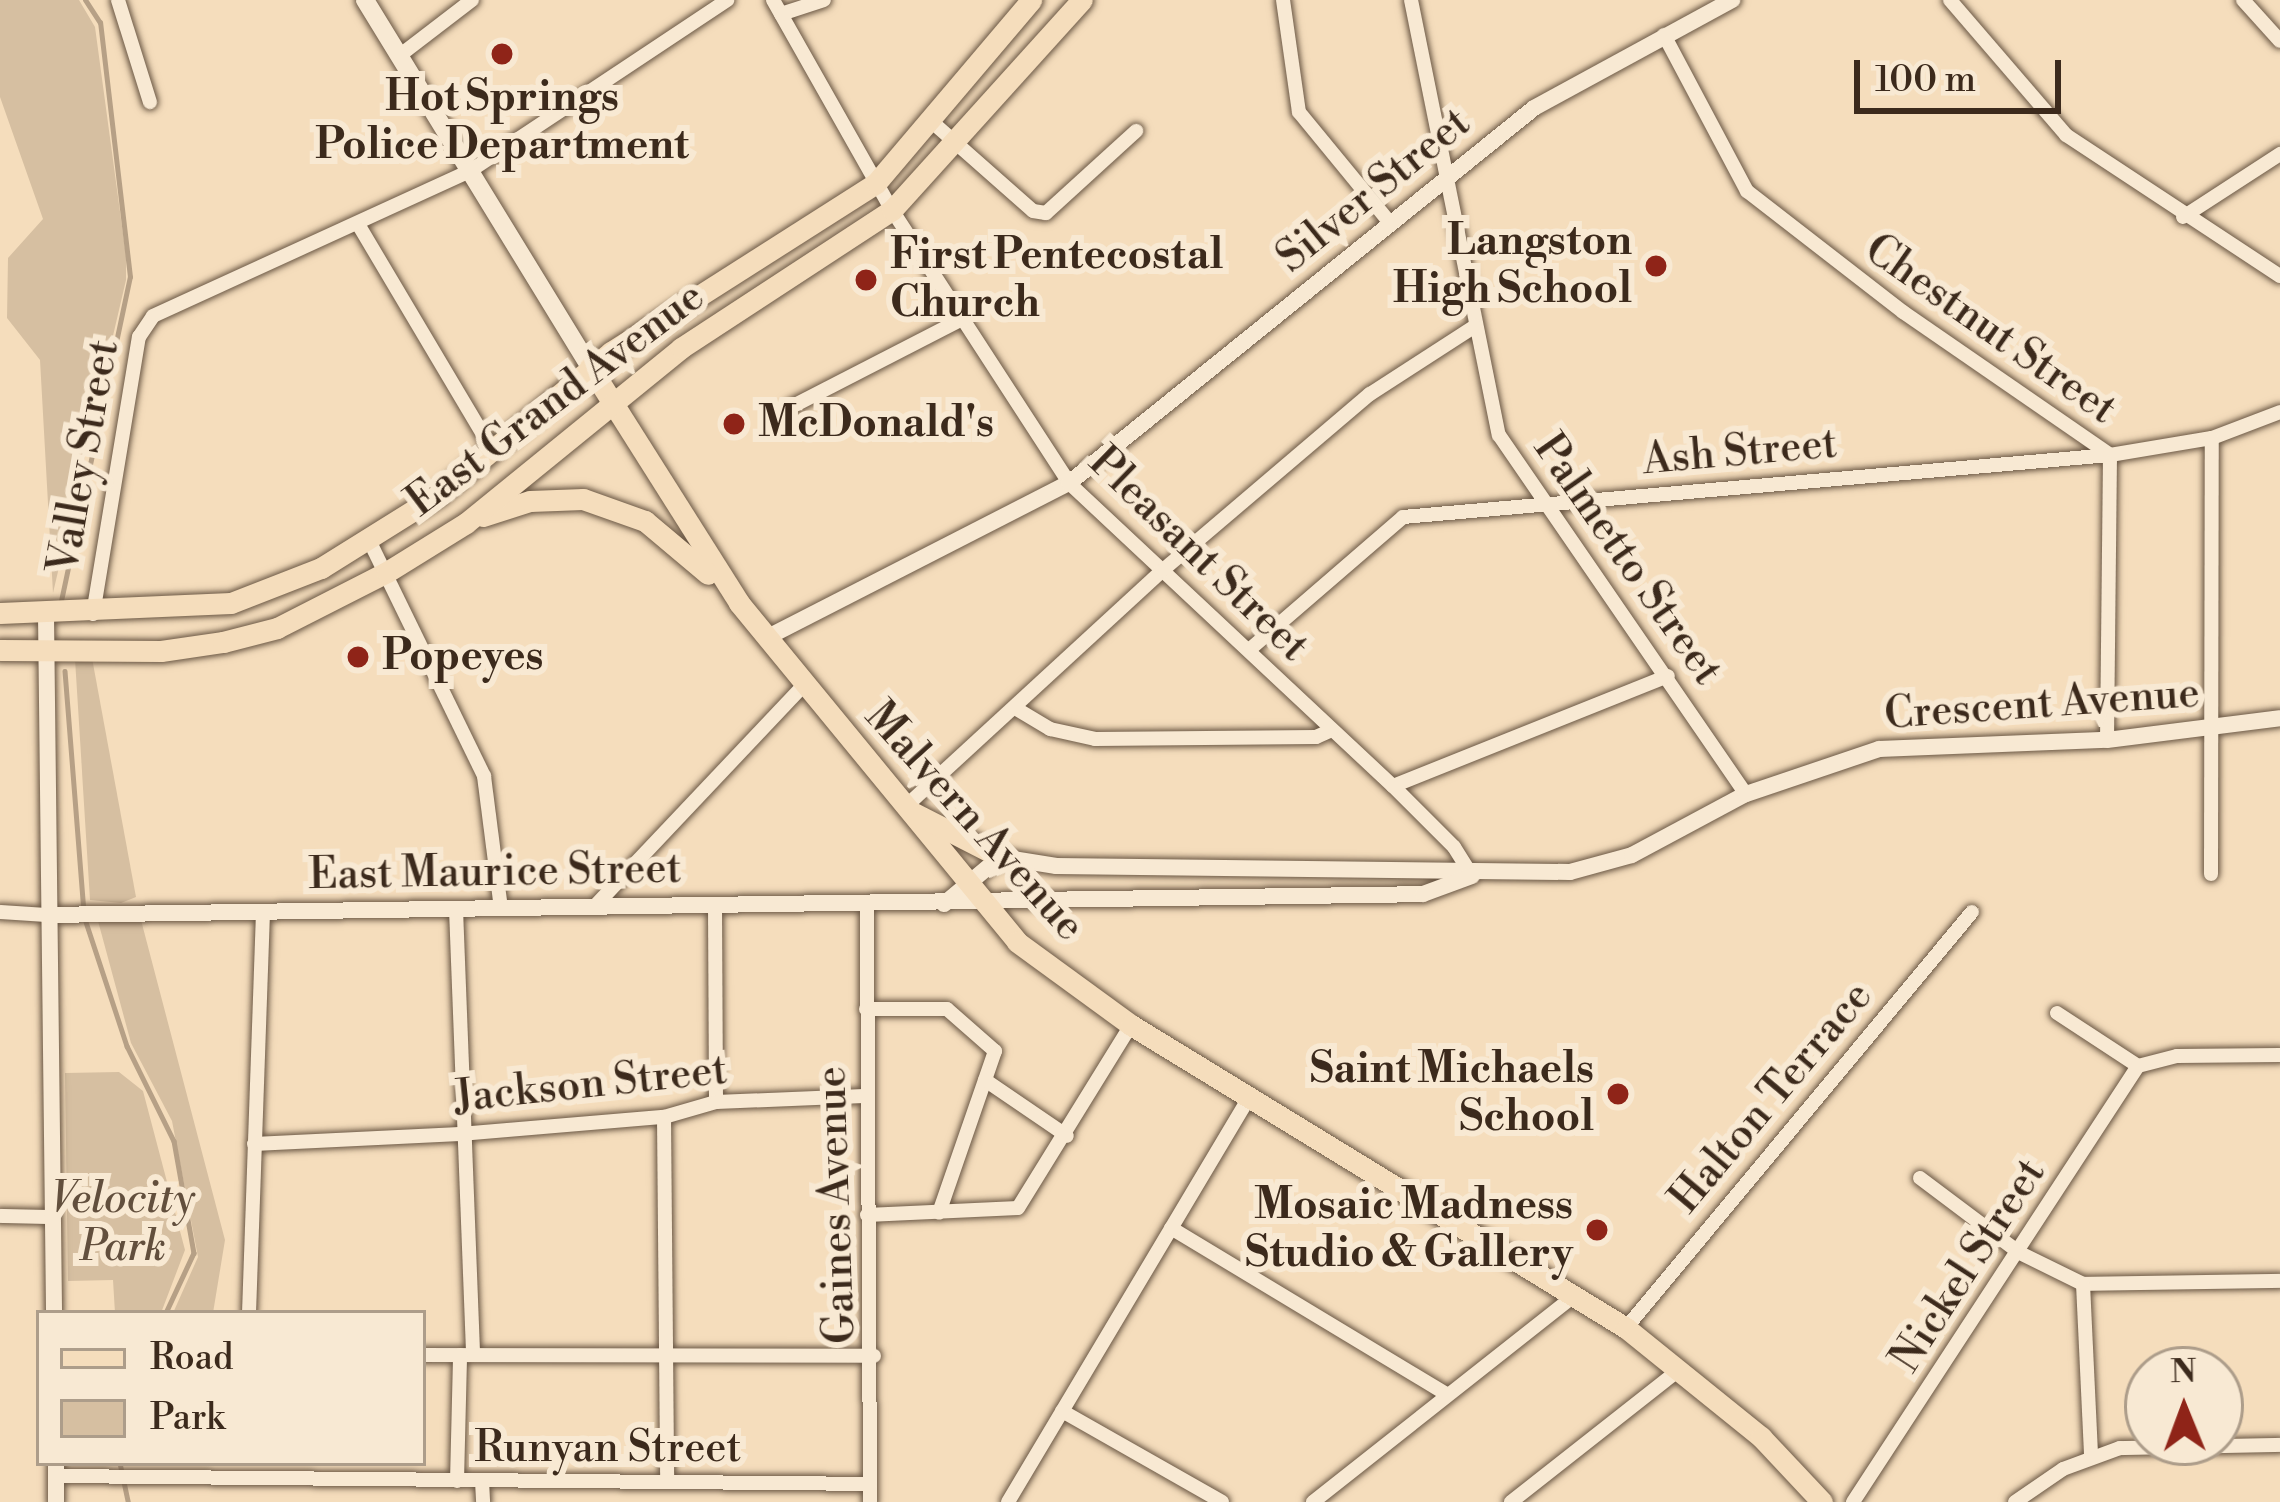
<!DOCTYPE html>
<style>
body{margin:0}
#map{position:relative;width:2280px;height:1502px;overflow:hidden;background:#f5ddbc;font-family:"Libre Bodoni",serif}
div>[style]{position:absolute}
.green>*{inset:0;background:#d6bfa1}
.stream>*{height:4.5px;margin:-2.25px;padding:0 2.25px;transform-origin:2.25px;border-radius:2.25px;background:#b6a086}
.roads{filter:drop-shadow(0 0 3px #6a5744) drop-shadow(0 0 3px #6a5744)}
.minor>*{height:14px;margin:-7px;padding:0 7px;transform-origin:7px;border-radius:7px;background:#f8e9d3}
.tertiary>*{height:16px;margin:-8px;padding:0 8px;transform-origin:8px;border-radius:8px;background:#f8e9d3}
.secondary>*{height:18px;margin:-9px;padding:0 9px;transform-origin:9px;border-radius:9px;background:#f8e9d3}
.primary>*{height:21px;margin:-10.5px;padding:0 10.5px;transform-origin:10.5px;border-radius:10.5px;background:#f5ddbc}
.dots>*{width:33px;height:33px;translate:-50% -50%;box-sizing:border-box;border:6px solid #f8e9d3;border-radius:50%}
span{translate:-50% -50%;white-space:nowrap;text-align:center;line-height:1.15;-webkit-text-stroke:12px #f8e9d3;paint-order:stroke}
.poi-label{font-size:42px;color:#3c2a1c;font-weight:700}
.right{translate:-100% -50%;text-align:right}
.left{translate:0 -50%;text-align:left}
.street-label{font-size:42px;color:#3c2a1c}
.park-label{font-size:42px;color:#624f3d;font-style:italic}
.legend{position:absolute;left:36px;top:1310px;width:390px;height:156px;box-sizing:border-box;background:#f8e9d3;border:3px solid #ad9d8a;margin:0;padding:15px 21px;list-style:none;font-size:36px;color:#3c2a1c}
.legend li{display:flex;align-items:center;gap:24px;height:60px}
.legend b{width:60px;border:3px solid #ad9d8a}
.north{position:absolute;left:2124px;top:1346px;width:120px;height:120px;box-sizing:border-box;background:#f8e9d3;border:3px solid #ad9d8a;border-radius:50%;rotate:359deg;font-size:33px;font-weight:700;line-height:48px;text-align:center;color:#3c2a1c}
.north::after{content:'';display:block;margin:auto;width:42px;height:54px;background:#8f2418;clip-path:polygon(50% 0,100% 100%,50% 72%,0 100%)}
.scale{position:absolute;left:1854px;top:60px;width:207px;height:54px;box-sizing:border-box;border:6px solid #3c2a1c;border-top:0;padding-left:15px;font-size:36px;line-height:42px;white-space:nowrap;color:#3c2a1c;-webkit-text-stroke:9px #f8e9d3;paint-order:stroke}
</style>
<div id="map">
<div class="green">
<i style="clip-path:polygon(0 0,79px 0,95px 27px,126px 256px,126px 280px,53px 593px,40px 360px,7px 318px,8px 258px,43px 219px,0 97px)"></i>
<i style="clip-path:polygon(92px 658px,136px 897px,121px 903px,90px 900px,75px 659px)"></i>
<i style="clip-path:polygon(141px 920px,225px 1240px,213px 1313px,173px 1313px,198px 1257px,172px 1121px,131px 1043px,98px 921px)"></i>
<i style="clip-path:polygon(119px 1072px,143px 1091px,185px 1250px,161px 1313px,115px 1313px,113px 1280px,68px 1281px,65px 1073px)"></i>
</div>
<div class="stream">
<i style="left:61px;top:601px;width:331px;rotate:-78deg"></i>
<i style="left:130px;top:277px;width:256px;rotate:-96.7deg"></i>
<i style="left:100px;top:23px;width:27px;rotate:-123deg"></i>
<i style="left:65px;top:671px;width:240px;rotate:85.5deg"></i>
<i style="left:86px;top:922px;width:131px;rotate:71.7deg"></i>
<i style="left:127px;top:1046px;width:106px;rotate:63.7deg"></i>
<i style="left:174px;top:1141px;width:114px;rotate:79.9deg"></i>
<i style="left:194px;top:1253px;width:66px;rotate:115deg"></i>
<i style="left:120px;top:1463px;width:40px;rotate:78deg"></i>
</div>
<div class="roads">
<div class="minor">
<i style="left:118px;top:0;width:107px;rotate:72.6deg"></i>
<i style="left:773px;top:0;width:241px;rotate:60.5deg"></i>
<i style="left:892px;top:210px;width:325px;rotate:57deg"></i>
<i style="left:1069px;top:483px;width:444px;rotate:43.1deg"></i>
<i style="left:1393px;top:786px;width:86px;rotate:45deg"></i>
<i style="left:1454px;top:847px;width:34px;rotate:58deg"></i>
<i style="left:1283px;top:0;width:113px;rotate:81.9deg"></i>
<i style="left:1299px;top:112px;width:145px;rotate:50.6deg"></i>
<i style="left:1411px;top:0;width:444px;rotate:78.6deg"></i>
<i style="left:1499px;top:435px;width:436px;rotate:55.5deg"></i>
<i style="left:1950px;top:0;width:178px;rotate:49.3deg"></i>
<i style="left:2066px;top:135px;width:256px;rotate:33.4deg"></i>
<i style="left:2243px;top:0;width:55px;rotate:47.9deg"></i>
<i style="left:781px;top:14px;width:45px;rotate:-18deg"></i>
<i style="left:1664px;top:35px;width:177px;rotate:62deg"></i>
<i style="left:1747px;top:191px;width:197px;rotate:37.8deg"></i>
<i style="left:1903px;top:312px;width:252px;rotate:34.6deg"></i>
<i style="left:2110px;top:455px;width:285px;rotate:90.6deg"></i>
<i style="left:399px;top:56px;width:92px;rotate:-37.5deg"></i>
<i style="left:931px;top:121px;width:136px;rotate:41.4deg"></i>
<i style="left:1033px;top:211px;width:13px;rotate:9deg"></i>
<i style="left:1046px;top:213px;width:122px;rotate:-42.3deg"></i>
<i style="left:2183px;top:217px;width:116px;rotate:-33deg"></i>
<i style="left:358px;top:224px;width:264px;rotate:59.3deg"></i>
<i style="left:791px;top:407px;width:192px;rotate:-27.2deg"></i>
<i style="left:368px;top:538px;width:265px;rotate:64deg"></i>
<i style="left:484px;top:776px;width:133px;rotate:82.7deg"></i>
<i style="left:93px;top:614px;width:281px;rotate:-80.6deg"></i>
<i style="left:139px;top:337px;width:25px;rotate:-56deg"></i>
<i style="left:153px;top:316px;width:349px;rotate:-24.6deg"></i>
<i style="left:470px;top:171px;width:309px;rotate:-33.6deg"></i>
<i style="left:1249px;top:650px;width:203px;rotate:-40.8deg"></i>
<i style="left:1403px;top:517px;width:710px;rotate:-5.01deg"></i>
<i style="left:2110px;top:455px;width:103px;rotate:-9.5deg"></i>
<i style="left:2212px;top:438px;width:73px;rotate:-20.9deg"></i>
<i style="left:1015px;top:708px;width:41px;rotate:31deg"></i>
<i style="left:1050px;top:729px;width:46px;rotate:12.5deg"></i>
<i style="left:1095px;top:739px;width:221px;rotate:-0.5deg"></i>
<i style="left:1316px;top:737px;width:17px;rotate:-24deg"></i>
<i style="left:1393px;top:786px;width:296px;rotate:-21.8deg"></i>
<i style="left:904px;top:808px;width:352px;rotate:-42.6deg"></i>
<i style="left:1163px;top:570px;width:272px;rotate:-40.4deg"></i>
<i style="left:1370px;top:394px;width:125px;rotate:-32.9deg"></i>
<i style="left:2211px;top:874px;width:436px;rotate:-89.9deg"></i>
<i style="left:867px;top:906px;width:596px;rotate:89.71deg"></i>
<i style="left:594px;top:907px;width:304px;rotate:-46.6deg"></i>
<i style="left:715px;top:907px;width:195px;rotate:89.7deg"></i>
<i style="left:456px;top:909px;width:446px;rotate:87.8deg"></i>
<i style="left:0;top:912px;width:47px;rotate:3.7deg"></i>
<i style="left:866px;top:1009px;width:81px"></i>
<i style="left:947px;top:1009px;width:64px;rotate:41.2deg"></i>
<i style="left:995px;top:1051px;width:171px;rotate:109.1deg"></i>
<i style="left:2057px;top:1013px;width:97px;rotate:33.2deg"></i>
<i style="left:2138px;top:1066px;width:40px;rotate:-14.4deg"></i>
<i style="left:2177px;top:1056px;width:103px;rotate:-0.6deg"></i>
<i style="left:985px;top:1080px;width:99px;rotate:34.3deg"></i>
<i style="left:664px;top:1117px;width:363px;rotate:89.5deg"></i>
<i style="left:254px;top:1144px;width:206px;rotate:-2.8deg"></i>
<i style="left:460px;top:1134px;width:205px;rotate:-4.8deg"></i>
<i style="left:664px;top:1117px;width:54px;rotate:-16.1deg"></i>
<i style="left:716px;top:1102px;width:148px;rotate:-2.3deg"></i>
<i style="left:1920px;top:1178px;width:125px;rotate:36.9deg"></i>
<i style="left:2020px;top:1253px;width:70px;rotate:26.2deg"></i>
<i style="left:2083px;top:1284px;width:197px;rotate:-0.9deg"></i>
<i style="left:867px;top:1215px;width:151px;rotate:-2.7deg"></i>
<i style="left:1018px;top:1208px;width:215px;rotate:-58.3deg"></i>
<i style="left:0;top:1216px;width:52px;rotate:1.1deg"></i>
<i style="left:1171px;top:1228px;width:321px;rotate:31.1deg"></i>
<i style="left:2083px;top:1284px;width:172px;rotate:87.3deg"></i>
<i style="left:249px;top:1313px;width:401px;rotate:-88deg"></i>
<i style="left:1626px;top:1328px;width:541px;rotate:-50.25deg"></i>
<i style="left:423px;top:1355px;width:451px;rotate:0.1deg"></i>
<i style="left:1062px;top:1411px;width:184px;rotate:29.6deg"></i>
<i style="left:57px;top:1476px;width:813px;rotate:0.56deg"></i>
<i style="left:457px;top:1481px;width:126px;rotate:-88.6deg"></i>
<i style="left:482px;top:1481px;width:21px;rotate:87deg"></i>
<i style="left:1008px;top:1502px;width:471px;rotate:-59.2deg"></i>
<i style="left:1313px;top:1502px;width:335px;rotate:-38.3deg"></i>
<i style="left:1511px;top:1502px;width:215px;rotate:-38.2deg"></i>
<i style="left:1853px;top:1502px;width:521px;rotate:-56.83deg"></i>
<i style="left:2015px;top:1502px;width:58px;rotate:-34.5deg"></i>
<i style="left:2063px;top:1469px;width:61px;rotate:-20.2deg"></i>
<i style="left:2120px;top:1448px;width:160px;rotate:-1.1deg"></i>
</div>
<div class="tertiary">
<i style="left:46px;top:615px;width:698px;rotate:89.34deg"></i>
<i style="left:766px;top:638px;width:340px;rotate:-27.1deg"></i>
<i style="left:1069px;top:483px;width:597px;rotate:-38.88deg"></i>
<i style="left:1534px;top:108px;width:226px;rotate:-28.6deg"></i>
<i style="left:944px;top:904px;width:73px;rotate:-40deg"></i>
<i style="left:1000px;top:857px;width:57px;rotate:9.1deg"></i>
<i style="left:1056px;top:866px;width:514px;rotate:0.67deg"></i>
<i style="left:1570px;top:872px;width:64px;rotate:-15.3deg"></i>
<i style="left:1632px;top:855px;width:129px;rotate:-28.2deg"></i>
<i style="left:1746px;top:794px;width:140px;rotate:-18.7deg"></i>
<i style="left:1879px;top:749px;width:228px;rotate:-2.3deg"></i>
<i style="left:2107px;top:740px;width:174px;rotate:-7.2deg"></i>
<i style="left:47px;top:915px;width:1376px;rotate:-0.87deg"></i>
<i style="left:1423px;top:894px;width:52px;rotate:-20.2deg"></i>
<i style="left:56px;top:1502px;width:39px;rotate:-90deg"></i>
</div>
<div class="secondary">
<i style="left:365px;top:0;width:430px;rotate:58.5deg"></i>
</div>
<div class="primary">
<i style="left:590px;top:367px;width:279px;rotate:57.7deg"></i>
<i style="left:739px;top:603px;width:438px;rotate:50.6deg"></i>
<i style="left:1017px;top:942px;width:141px;rotate:36.1deg"></i>
<i style="left:1131px;top:1025px;width:580px;rotate:31.47deg"></i>
<i style="left:1626px;top:1328px;width:174px;rotate:38.9deg"></i>
<i style="left:1761px;top:1437px;width:89px;rotate:46.8deg"></i>
<i style="left:483px;top:516px;width:49px;rotate:-17.7deg"></i>
<i style="left:530px;top:501px;width:53px;rotate:-2.2deg"></i>
<i style="left:583px;top:499px;width:66px;rotate:19.5deg"></i>
<i style="left:645px;top:521px;width:82px;rotate:40.1deg"></i>
<i style="left:0;top:613px;width:231px;rotate:-2.5deg"></i>
<i style="left:231px;top:603px;width:97px;rotate:-21.3deg"></i>
<i style="left:321px;top:568px;width:138px;rotate:-32deg"></i>
<i style="left:438px;top:495px;width:224px;rotate:-39.6deg"></i>
<i style="left:611px;top:352px;width:314px;rotate:-32.5deg"></i>
<i style="left:876px;top:183px;width:240px;rotate:-49.7deg"></i>
<i style="left:0;top:650px;width:161px;rotate:0.4deg"></i>
<i style="left:161px;top:651px;width:63px;rotate:-8.3deg"></i>
<i style="left:223px;top:642px;width:56px;rotate:-14.5deg"></i>
<i style="left:277px;top:628px;width:123px;rotate:-27deg"></i>
<i style="left:387px;top:572px;width:93px;rotate:-31.8deg"></i>
<i style="left:466px;top:523px;width:277px;rotate:-39.1deg"></i>
<i style="left:681px;top:348px;width:252px;rotate:-33.2deg"></i>
<i style="left:892px;top:210px;width:283px;rotate:-47.9deg"></i>
<i style="left:914px;top:813px;width:97px;rotate:27.1deg"></i>
</div>
</div>
<div class="dots">
<i style="left:502px;top:54px;background:#8f2418"></i>
<i style="left:1656px;top:266px;background:#8f2418"></i>
<i style="left:866px;top:280px;background:#8f2418"></i>
<i style="left:734px;top:424px;background:#8f2418"></i>
<i style="left:358px;top:657px;background:#8f2418"></i>
<i style="left:1618px;top:1094px;background:#8f2418"></i>
<i style="left:1597px;top:1230px;background:#8f2418"></i>
</div>
<div class="poi-label">
<span style="left:502px;top:122px">Hot Springs<br>Police Department</span>
<span class="right" style="left:1632px;top:266px">Langston<br>High School</span>
<span class="left" style="left:890px;top:280px">First Pentecostal<br>Church</span>
<span class="left" style="left:758px;top:424px">McDonald's</span>
<span class="left" style="left:382px;top:657px">Popeyes</span>
<span class="right" style="left:1594px;top:1094px">Saint Michaels<br>School</span>
<span class="right" style="left:1573px;top:1230px">Mosaic Madness<br>Studio &amp; Gallery</span>
</div>
<div class="street-label">
<span style="left:1374px;top:191px;rotate:-39deg">Silver Street</span>
<span style="left:1990px;top:330px;rotate:35deg">Chestnut Street</span>
<span style="left:556px;top:400px;rotate:-37deg">East Grand Avenue</span>
<span style="left:1740px;top:453px;rotate:-5deg">Ash Street</span>
<span style="left:85px;top:457px;rotate:-80deg">Valley Street</span>
<span style="left:1198px;top:555px;rotate:44deg">Pleasant Street</span>
<span style="left:1627px;top:560px;rotate:55deg">Palmetto Street</span>
<span style="left:2042px;top:705px;rotate:-4deg">Crescent Avenue</span>
<span style="left:974px;top:822px;rotate:48deg">Malvern Avenue</span>
<span style="left:495px;top:873px;rotate:-1deg">East Maurice Street</span>
<span style="left:591px;top:1085px;rotate:-6deg">Jackson Street</span>
<span style="left:1772px;top:1098px;rotate:-50deg">Halton Terrace</span>
<span style="left:837px;top:1205px;rotate:-92deg">Gaines Avenue</span>
<span style="left:1969px;top:1266px;rotate:-57deg">Nickel Street</span>
<span style="left:608px;top:1449px">Runyan Street</span>
</div>
<div class="park-label">
<span style="left:123px;top:1224px">Velocity<br>Park</span>
</div>
<ul class="legend">
<li><b style="height:15px;background:#f5ddbc"></b>Road</li>
<li><b style="height:33px;background:#d6bfa1"></b>Park</li>
</ul>
<div class="north">N</div>
<div class="scale">100 m</div>
</div>
